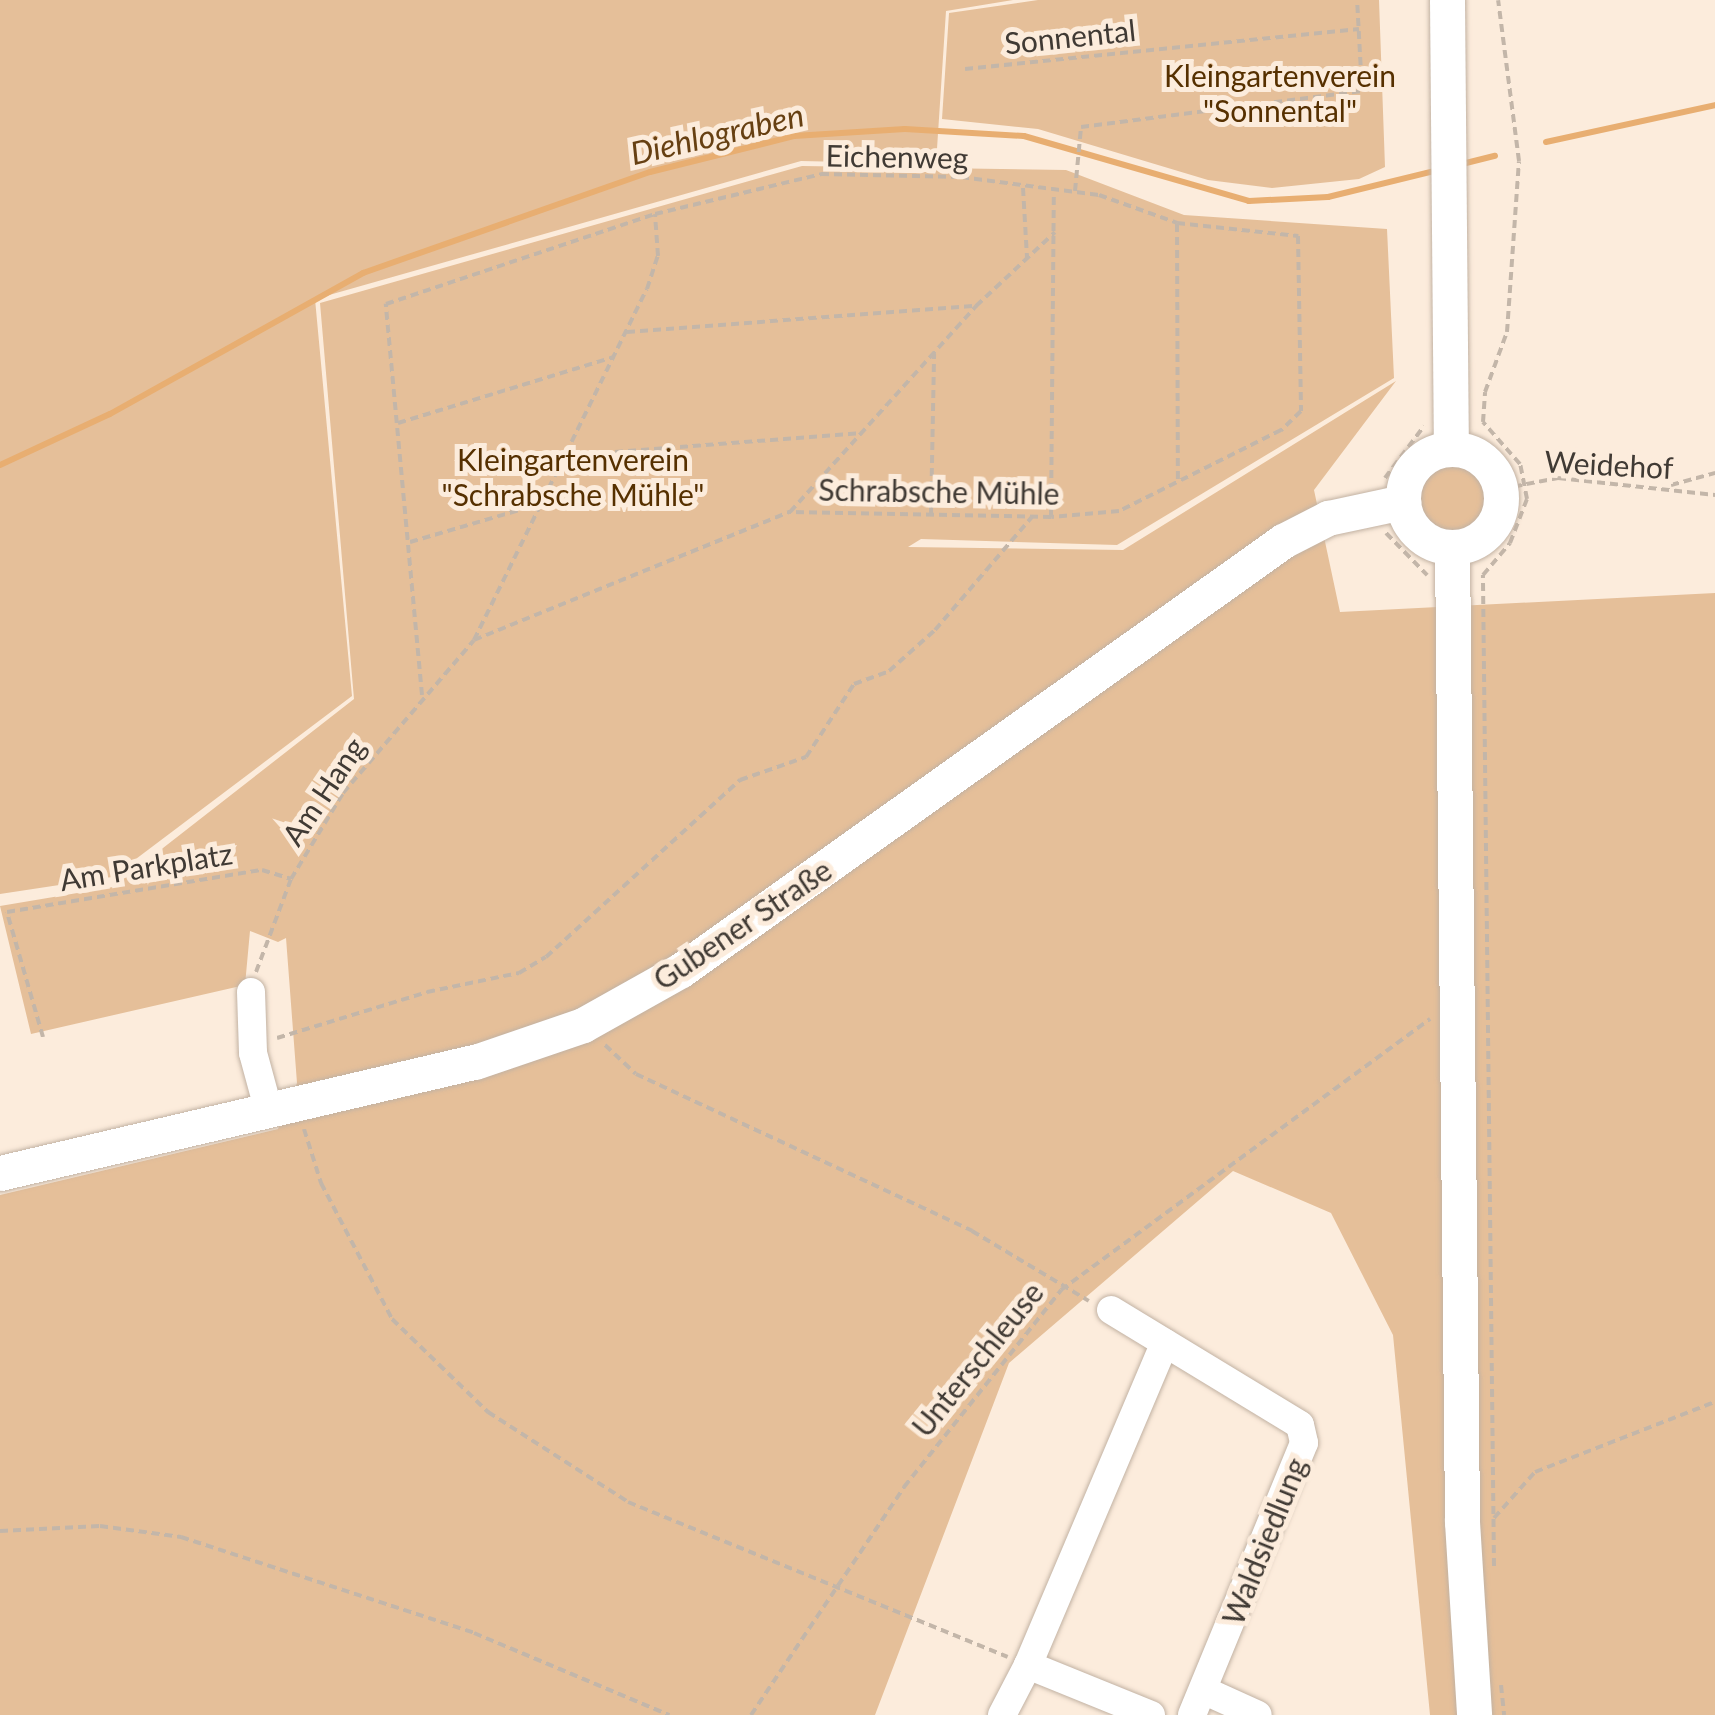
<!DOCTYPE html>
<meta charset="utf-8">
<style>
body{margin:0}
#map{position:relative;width:1715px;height:1715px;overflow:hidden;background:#fcecdc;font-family:Lato,sans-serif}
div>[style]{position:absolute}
.green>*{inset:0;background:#e5bf99}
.round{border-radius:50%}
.stream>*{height:6px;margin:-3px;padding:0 3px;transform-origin:3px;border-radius:3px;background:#e8ae71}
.path>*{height:4px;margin-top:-2px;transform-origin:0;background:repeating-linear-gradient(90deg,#c3b6a9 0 8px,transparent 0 13px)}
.roads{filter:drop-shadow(0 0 2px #c2b2a3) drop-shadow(0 0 2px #c2b2a3)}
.minor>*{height:28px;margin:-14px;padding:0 14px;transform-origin:14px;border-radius:14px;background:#fff}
.major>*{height:35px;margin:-17.5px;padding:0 17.5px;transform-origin:17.5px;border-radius:17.5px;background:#fff}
.major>.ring{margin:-17.5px;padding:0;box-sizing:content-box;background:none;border:35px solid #fff;border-radius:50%}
span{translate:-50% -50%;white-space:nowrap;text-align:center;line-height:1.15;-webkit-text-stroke:10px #fcecdc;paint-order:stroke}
.street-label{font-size:30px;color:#403a34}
.park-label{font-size:30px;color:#563000}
.water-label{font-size:32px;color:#674012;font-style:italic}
</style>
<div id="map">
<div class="green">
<i style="clip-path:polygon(0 0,1013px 0,946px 11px,936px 164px,801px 161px,315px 299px,352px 696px,112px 877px,0 894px)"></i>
<i style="clip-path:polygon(1038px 0,1379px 0,1385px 167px,1359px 179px,1272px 188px,1208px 180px,1038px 129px,942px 119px,949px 13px)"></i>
<i style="clip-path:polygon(802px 166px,1066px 170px,1184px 215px,1387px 229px,1394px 378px,1117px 545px,921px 539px,908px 547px,1123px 550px,1396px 381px,1314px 490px,1340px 612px,1715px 593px,1715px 1715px,1430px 1715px,1393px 1335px,1331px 1213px,1233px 1171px,1009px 1363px,875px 1715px,0 1715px,0 1195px,278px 1129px,297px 1083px,286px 938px,278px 942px,250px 931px,245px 985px,31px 1034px,0 906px,113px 887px,354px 699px,320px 303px)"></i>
<i class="round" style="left:1414px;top:460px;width:76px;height:76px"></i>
</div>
<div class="stream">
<i style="left:1546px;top:142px;width:173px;rotate:-12.3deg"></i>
<i style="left:1462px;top:164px;width:34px;rotate:-14deg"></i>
<i style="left:0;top:465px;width:121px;rotate:-24.9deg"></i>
<i style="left:110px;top:414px;width:290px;rotate:-29.1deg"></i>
<i style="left:363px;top:273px;width:304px;rotate:-19.4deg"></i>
<i style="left:650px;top:172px;width:148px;rotate:-14deg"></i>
<i style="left:794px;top:136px;width:111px;rotate:-3.6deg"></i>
<i style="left:905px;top:129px;width:119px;rotate:3.4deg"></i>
<i style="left:1024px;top:136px;width:234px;rotate:16.1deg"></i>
<i style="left:1249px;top:201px;width:79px;rotate:-2.9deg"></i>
<i style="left:1328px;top:197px;width:110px;rotate:-13.7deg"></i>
</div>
<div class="path">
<i style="left:965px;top:69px;width:396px;rotate:-5.8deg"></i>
<i style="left:1023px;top:188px;width:70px;rotate:86.7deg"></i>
<i style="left:1075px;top:191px;width:64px;rotate:-84.6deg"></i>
<i style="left:1081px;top:127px;width:283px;rotate:-7.3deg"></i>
<i style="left:1362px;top:91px;width:91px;rotate:-93.1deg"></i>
<i style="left:1177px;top:224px;width:260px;rotate:89.8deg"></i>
<i style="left:627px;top:332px;width:350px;rotate:-4.3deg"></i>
<i style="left:398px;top:423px;width:226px;rotate:-17deg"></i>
<i style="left:563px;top:456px;width:300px;rotate:-4.4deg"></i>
<i style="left:1385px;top:478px;width:65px;rotate:-53.1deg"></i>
<i style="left:1671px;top:485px;width:46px;rotate:-15.3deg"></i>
<i style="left:1501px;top:489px;width:58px;rotate:-10.9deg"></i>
<i style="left:1558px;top:478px;width:158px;rotate:6.2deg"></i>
<i style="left:931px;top:515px;width:161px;rotate:-88.9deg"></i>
<i style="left:1051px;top:517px;width:325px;rotate:-89.5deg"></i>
<i style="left:1386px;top:533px;width:59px;rotate:45.7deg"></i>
<i style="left:410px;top:542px;width:135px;rotate:-16.3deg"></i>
<i style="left:474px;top:640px;width:341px;rotate:-22.1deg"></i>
<i style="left:422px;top:695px;width:393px;rotate:-95.3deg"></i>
<i style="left:386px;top:304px;width:284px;rotate:-18.5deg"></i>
<i style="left:655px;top:214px;width:171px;rotate:-13.5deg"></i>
<i style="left:821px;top:174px;width:140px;rotate:1.2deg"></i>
<i style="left:961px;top:177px;width:139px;rotate:7.4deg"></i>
<i style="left:1099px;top:195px;width:83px;rotate:19.7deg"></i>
<i style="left:1177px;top:223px;width:122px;rotate:6.1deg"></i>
<i style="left:1298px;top:236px;width:175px;rotate:89deg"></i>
<i style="left:1301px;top:411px;width:28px;rotate:136deg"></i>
<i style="left:1281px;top:430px;width:181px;rotate:153.4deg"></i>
<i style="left:1119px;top:511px;width:68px;rotate:175deg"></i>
<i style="left:1051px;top:517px;width:261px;rotate:-178.9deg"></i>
<i style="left:790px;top:512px;width:278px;rotate:-47.9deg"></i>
<i style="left:976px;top:306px;width:108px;rotate:-43.1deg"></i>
<i style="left:256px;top:972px;width:99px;rotate:-69.4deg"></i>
<i style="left:291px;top:879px;width:100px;rotate:-58.8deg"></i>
<i style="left:343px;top:793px;width:201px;rotate:-49.4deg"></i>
<i style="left:474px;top:640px;width:391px;rotate:-63.8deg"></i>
<i style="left:647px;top:289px;width:35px;rotate:-72deg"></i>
<i style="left:658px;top:256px;width:42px;rotate:-94.1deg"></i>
<i style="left:43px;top:1037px;width:130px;rotate:-106.1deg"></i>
<i style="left:7px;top:912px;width:258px;rotate:-9.4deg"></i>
<i style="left:262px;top:870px;width:30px;rotate:17deg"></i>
<i style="left:277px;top:1038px;width:157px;rotate:-17deg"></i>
<i style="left:427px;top:992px;width:94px;rotate:-11.7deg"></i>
<i style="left:519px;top:973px;width:31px;rotate:-31deg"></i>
<i style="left:546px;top:957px;width:263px;rotate:-42.4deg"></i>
<i style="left:740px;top:780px;width:70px;rotate:-19.2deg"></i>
<i style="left:806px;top:757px;width:87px;rotate:-56.7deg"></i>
<i style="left:854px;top:684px;width:37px;rotate:-20deg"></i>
<i style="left:889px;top:671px;width:62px;rotate:-41.7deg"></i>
<i style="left:935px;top:630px;width:149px;rotate:-49.4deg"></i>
<i style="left:605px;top:1045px;width:42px;rotate:43.1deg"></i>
<i style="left:636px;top:1074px;width:371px;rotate:25deg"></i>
<i style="left:972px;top:1231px;width:136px;rotate:30.9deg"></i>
<i style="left:304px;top:1129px;width:57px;rotate:72.5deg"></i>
<i style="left:321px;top:1183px;width:153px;rotate:62.4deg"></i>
<i style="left:392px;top:1319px;width:134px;rotate:44.1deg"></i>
<i style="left:488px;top:1412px;width:166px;rotate:32.7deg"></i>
<i style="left:628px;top:1502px;width:410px;rotate:22.2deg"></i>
<i style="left:1494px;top:1518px;width:62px;rotate:-48.3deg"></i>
<i style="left:1535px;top:1472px;width:193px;rotate:-21.3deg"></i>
<i style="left:0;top:1531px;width:100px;rotate:-2.9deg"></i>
<i style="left:100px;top:1526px;width:82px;rotate:7.7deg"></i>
<i style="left:181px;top:1537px;width:308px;rotate:18.1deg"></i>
<i style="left:474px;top:1633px;width:212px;rotate:22.8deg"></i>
<i style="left:1494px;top:1566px;width:991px;rotate:-90.64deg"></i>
<i style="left:1483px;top:575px;width:42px;rotate:-49.8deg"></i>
<i style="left:1510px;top:543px;width:47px;rotate:-68.9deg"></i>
<i style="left:1527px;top:499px;width:36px;rotate:-101deg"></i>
<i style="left:1520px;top:464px;width:56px;rotate:-131.4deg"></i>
<i style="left:1483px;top:422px;width:30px;rotate:-86deg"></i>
<i style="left:1485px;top:392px;width:64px;rotate:-69.9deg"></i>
<i style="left:1507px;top:332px;width:171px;rotate:-86deg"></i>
<i style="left:1519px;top:161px;width:162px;rotate:-97.4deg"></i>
<i style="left:1501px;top:1685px;width:30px;rotate:84deg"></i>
<i style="left:751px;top:1715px;width:275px;rotate:-56.1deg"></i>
<i style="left:904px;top:1487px;width:252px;rotate:-51.4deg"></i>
<i style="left:1061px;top:1290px;width:458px;rotate:-36.3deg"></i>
</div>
<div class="roads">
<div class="minor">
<i style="left:251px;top:992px;width:61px;rotate:88.1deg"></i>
<i style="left:253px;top:1053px;width:61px;rotate:74.8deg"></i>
<i style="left:1111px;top:1310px;width:221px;rotate:31.3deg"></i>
<i style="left:1300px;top:1425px;width:18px;rotate:77deg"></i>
<i style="left:1304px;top:1443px;width:294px;rotate:112.4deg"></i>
<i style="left:1203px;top:1690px;width:60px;rotate:24.4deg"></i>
<i style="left:1002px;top:1715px;width:56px;rotate:-62.5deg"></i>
<i style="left:1151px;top:1715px;width:133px;rotate:-157.9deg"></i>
<i style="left:1028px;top:1665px;width:350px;rotate:-67deg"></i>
</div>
<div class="major">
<i style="left:1447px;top:0;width:449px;rotate:89.5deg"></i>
<i class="ring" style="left:1403px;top:449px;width:63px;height:63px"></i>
<i style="left:1452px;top:547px;width:975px;rotate:89.41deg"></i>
<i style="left:1462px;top:1522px;width:193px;rotate:86.4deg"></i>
<i style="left:0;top:1173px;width:488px;rotate:-13.2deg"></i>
<i style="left:475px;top:1062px;width:114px;rotate:-18.9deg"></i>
<i style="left:583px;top:1025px;width:112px;rotate:-29.3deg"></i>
<i style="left:681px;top:970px;width:739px;rotate:-35.47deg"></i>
<i style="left:1283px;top:541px;width:51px;rotate:-27.1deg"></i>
<i style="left:1328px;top:518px;width:77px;rotate:-12deg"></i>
</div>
</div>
<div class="street-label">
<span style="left:1070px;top:36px;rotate:-6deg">Sonnental</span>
<span style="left:897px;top:156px;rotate:1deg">Eichenweg</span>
<span style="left:1609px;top:464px;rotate:3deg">Weidehof</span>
<span style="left:939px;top:491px;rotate:1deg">Schrabsche Mühle</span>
<span style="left:323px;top:791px;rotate:-56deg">Am Hang</span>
<span style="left:146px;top:866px;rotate:-9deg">Am Parkplatz</span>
<span style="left:742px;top:924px;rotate:-34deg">Gubener Straße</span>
<span style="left:977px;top:1359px;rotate:-51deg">Unterschleuse</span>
<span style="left:1264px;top:1541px;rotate:-68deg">Waldsiedlung</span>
</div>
<div class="park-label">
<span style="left:1280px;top:92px">Kleingartenverein<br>"Sonnental"</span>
<span style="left:573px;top:476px">Kleingartenverein<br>"Schrabsche Mühle"</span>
</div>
<div class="water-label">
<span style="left:717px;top:134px;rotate:-13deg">Diehlograben</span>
</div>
</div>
